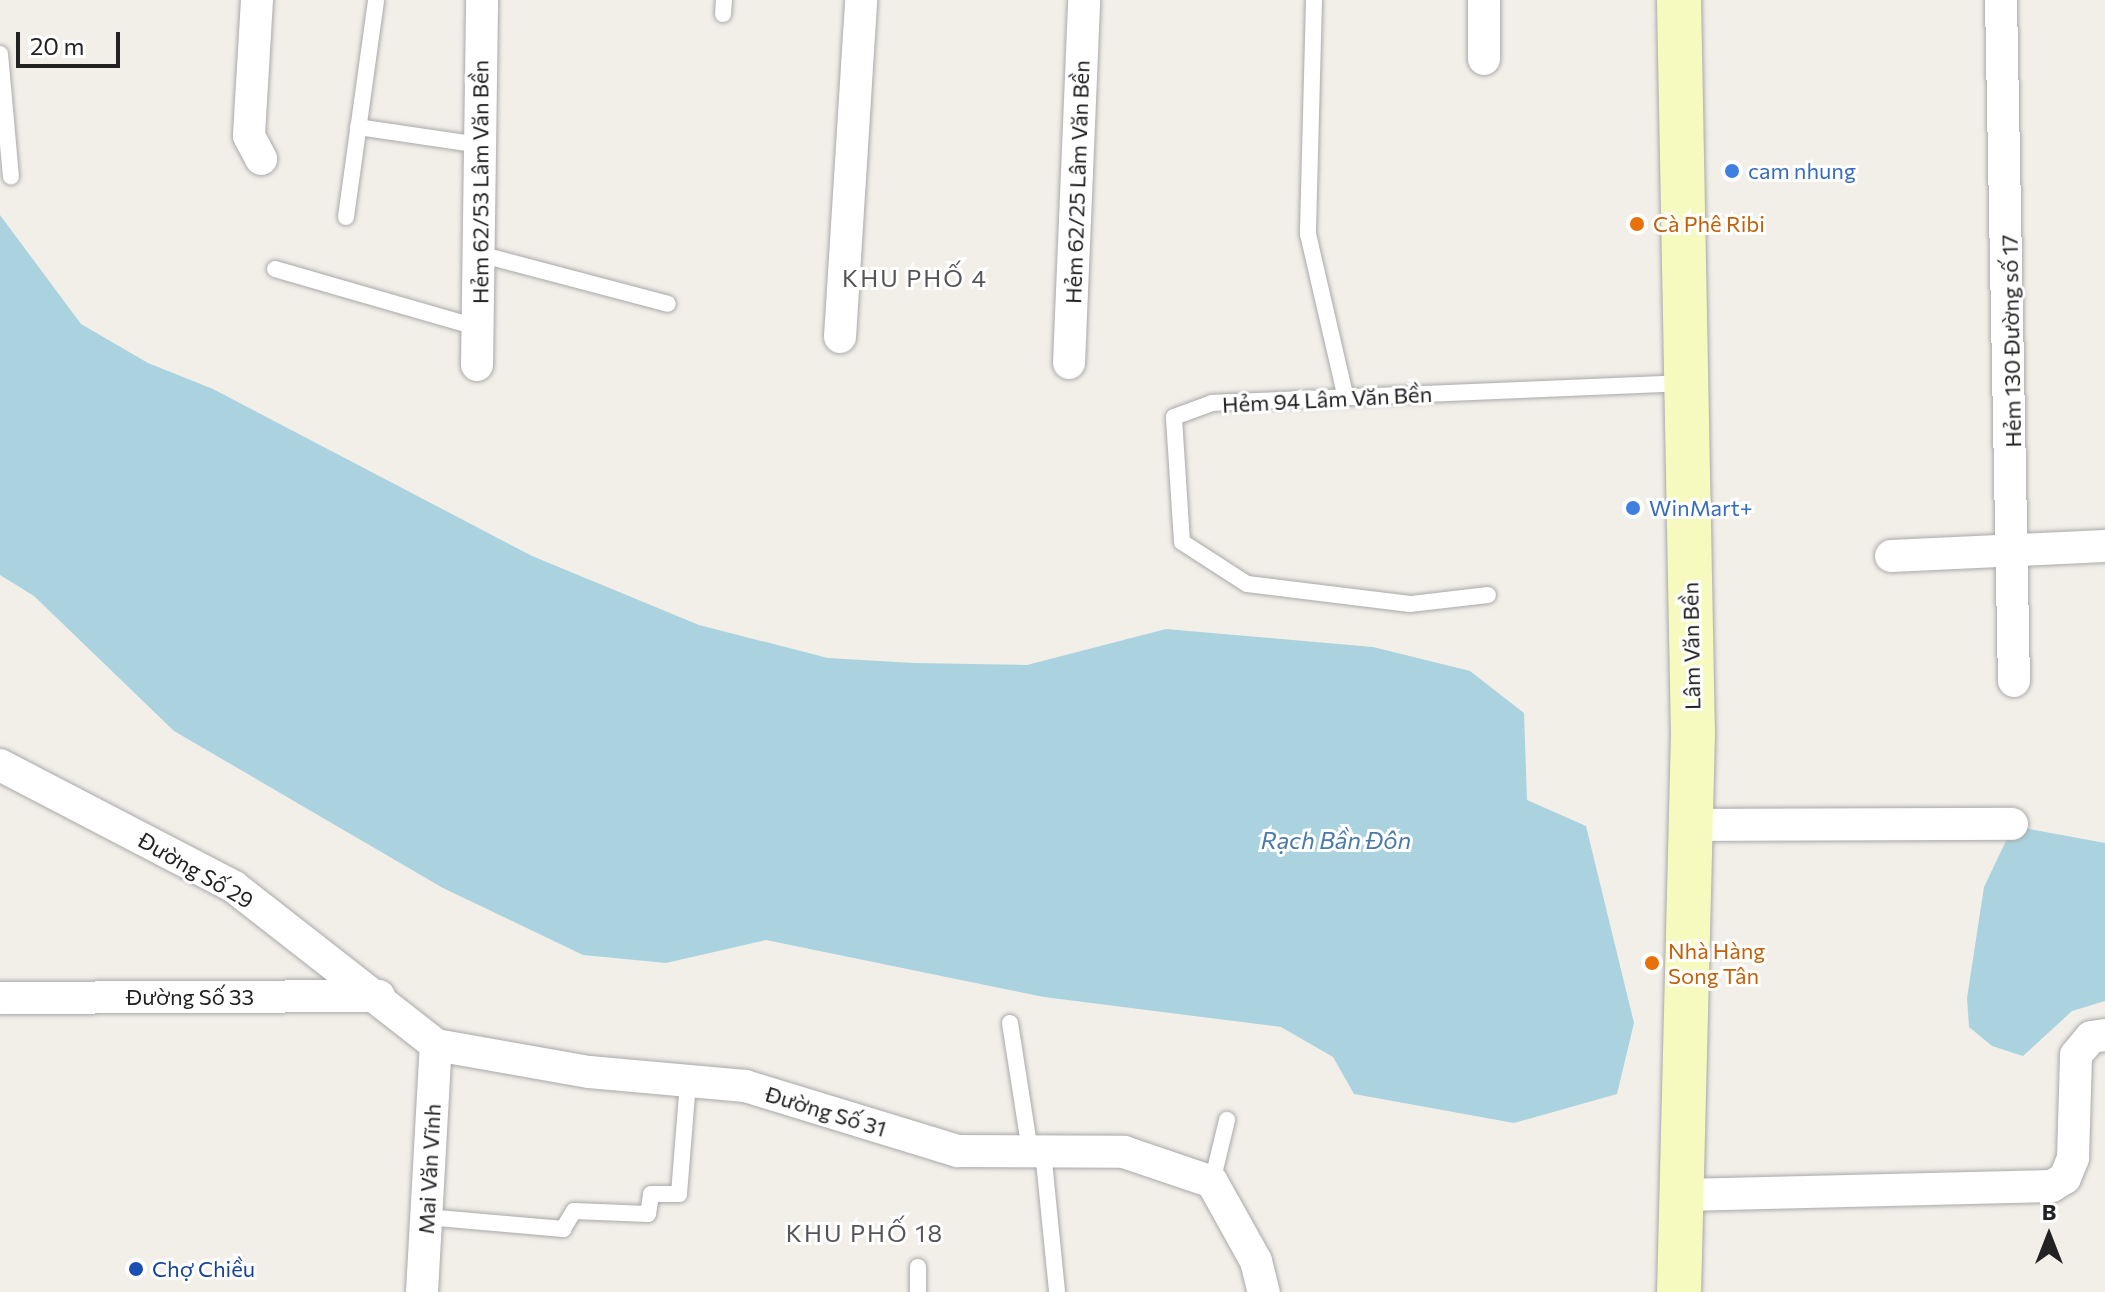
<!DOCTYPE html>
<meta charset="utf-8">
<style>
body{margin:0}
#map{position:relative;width:2105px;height:1292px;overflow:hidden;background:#f2efe9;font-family:Commissioner,sans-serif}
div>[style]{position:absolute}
.water>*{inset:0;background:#aad3df}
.roads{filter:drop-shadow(0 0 2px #a9a9a9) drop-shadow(0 0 2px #a9a9a9)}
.lane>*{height:16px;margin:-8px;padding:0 8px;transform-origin:8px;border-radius:8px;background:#fff}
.street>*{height:32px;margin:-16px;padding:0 16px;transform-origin:16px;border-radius:16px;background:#fff}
.secondary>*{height:44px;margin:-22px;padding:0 22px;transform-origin:22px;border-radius:22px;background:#f7fabf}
.dots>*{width:22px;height:22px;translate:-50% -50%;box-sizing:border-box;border:4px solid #fff;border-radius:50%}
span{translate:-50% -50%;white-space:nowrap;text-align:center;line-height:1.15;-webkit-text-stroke:6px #fff;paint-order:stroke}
.shop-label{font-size:22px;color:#366cbe}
.left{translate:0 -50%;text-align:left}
.street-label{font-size:22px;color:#222}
.food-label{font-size:22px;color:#c56008}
.transit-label{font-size:22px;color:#164399}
.neighbourhood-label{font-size:24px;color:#555;letter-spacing:2px}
.water-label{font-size:24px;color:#4a7aab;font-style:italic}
.north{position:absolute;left:2009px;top:1196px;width:80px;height:80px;-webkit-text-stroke:6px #fff;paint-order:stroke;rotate:0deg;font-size:22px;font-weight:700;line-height:32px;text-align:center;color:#222}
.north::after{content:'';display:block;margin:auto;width:28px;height:36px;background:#222;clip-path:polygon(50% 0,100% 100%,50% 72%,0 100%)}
.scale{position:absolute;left:16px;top:32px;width:104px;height:36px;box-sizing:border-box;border:4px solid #222;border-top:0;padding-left:10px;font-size:24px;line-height:28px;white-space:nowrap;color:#222;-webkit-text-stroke:6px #fff;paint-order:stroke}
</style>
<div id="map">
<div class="water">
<i style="clip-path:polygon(0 215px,81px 324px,148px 363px,213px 389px,532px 556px,699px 625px,828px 658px,914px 663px,1027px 665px,1166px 629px,1373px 647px,1470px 671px,1524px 713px,1527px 800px,1586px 826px,1634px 1023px,1617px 1094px,1514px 1123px,1354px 1094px,1333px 1057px,1281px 1027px,1044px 997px,766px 940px,666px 963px,583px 955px,443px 888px,174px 731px,34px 596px,0 575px)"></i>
<i style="clip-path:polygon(2013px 826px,2105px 843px,2105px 1001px,2072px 1011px,2023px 1056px,1992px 1046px,1969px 1027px,1967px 998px,1984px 887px)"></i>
</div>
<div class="roads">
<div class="lane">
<i style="left:1314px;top:0;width:234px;rotate:91.5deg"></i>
<i style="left:1308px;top:234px;width:168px;rotate:77deg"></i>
<i style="left:723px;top:14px;width:14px;rotate:-86deg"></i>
<i style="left:0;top:54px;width:123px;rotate:84.9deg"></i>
<i style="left:358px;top:127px;width:123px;rotate:8.4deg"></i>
<i style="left:346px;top:217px;width:218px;rotate:-82.1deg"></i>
<i style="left:483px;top:255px;width:191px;rotate:14.8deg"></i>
<i style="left:275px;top:269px;width:212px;rotate:16.1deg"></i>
<i style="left:1488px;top:595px;width:79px;rotate:173.4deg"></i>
<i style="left:1410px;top:604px;width:164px;rotate:-173deg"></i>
<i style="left:1247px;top:584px;width:77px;rotate:-147.1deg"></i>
<i style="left:1182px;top:542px;width:125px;rotate:-93.7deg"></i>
<i style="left:1174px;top:417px;width:40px;rotate:-20.2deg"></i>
<i style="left:1212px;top:403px;width:473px;rotate:-2.4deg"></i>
<i style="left:1010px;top:1023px;width:130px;rotate:81.1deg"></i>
<i style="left:1043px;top:1151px;width:142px;rotate:84.3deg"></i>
<i style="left:1212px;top:1182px;width:64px;rotate:-76.4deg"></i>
<i style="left:426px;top:1217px;width:138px;rotate:5deg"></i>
<i style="left:563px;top:1229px;width:21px;rotate:-59deg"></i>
<i style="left:574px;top:1211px;width:74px;rotate:2.3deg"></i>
<i style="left:648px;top:1214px;width:20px;rotate:-81deg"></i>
<i style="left:651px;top:1194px;width:28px"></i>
<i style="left:679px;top:1194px;width:113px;rotate:-85.4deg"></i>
<i style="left:918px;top:1292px;width:25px;rotate:-90deg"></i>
</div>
<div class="street">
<i style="left:257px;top:0;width:136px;rotate:93.4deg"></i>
<i style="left:249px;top:136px;width:26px;rotate:62deg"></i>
<i style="left:1484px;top:0;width:59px;rotate:90deg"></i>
<i style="left:2001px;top:0;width:681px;rotate:88.91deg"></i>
<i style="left:840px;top:337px;width:338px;rotate:-86.4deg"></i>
<i style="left:1069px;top:363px;width:363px;rotate:-87.6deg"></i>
<i style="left:477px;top:365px;width:365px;rotate:-89.2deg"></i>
<i style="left:1891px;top:556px;width:214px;rotate:-2.7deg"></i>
<i style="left:0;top:765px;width:264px;rotate:27.5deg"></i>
<i style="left:234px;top:887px;width:256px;rotate:38deg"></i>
<i style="left:1690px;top:825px;width:322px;rotate:-0.2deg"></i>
<i style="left:0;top:998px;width:379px;rotate:-0.3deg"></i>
<i style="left:436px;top:1045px;width:155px;rotate:10deg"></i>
<i style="left:589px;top:1072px;width:157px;rotate:5.1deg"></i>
<i style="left:745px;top:1086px;width:223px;rotate:17deg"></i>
<i style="left:958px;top:1151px;width:166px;rotate:0.3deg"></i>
<i style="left:1124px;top:1152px;width:93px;rotate:18.8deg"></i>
<i style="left:1212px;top:1182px;width:90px;rotate:60.9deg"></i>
<i style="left:1256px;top:1261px;width:32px;rotate:76deg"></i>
<i style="left:1684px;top:1195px;width:368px;rotate:-1.4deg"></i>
<i style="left:2052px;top:1186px;width:15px;rotate:-32deg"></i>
<i style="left:2065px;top:1178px;width:22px;rotate:-68deg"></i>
<i style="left:2073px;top:1158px;width:103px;rotate:-88.3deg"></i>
<i style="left:2076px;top:1055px;width:23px;rotate:-50deg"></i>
<i style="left:2091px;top:1037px;width:14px;rotate:-8deg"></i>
<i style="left:422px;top:1292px;width:247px;rotate:-86.8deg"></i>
</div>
<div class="secondary">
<i style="left:1679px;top:0;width:733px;rotate:88.91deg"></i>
<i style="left:1693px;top:733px;width:559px;rotate:91.43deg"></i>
</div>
</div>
<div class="dots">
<i style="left:1732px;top:171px;background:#3f7fe0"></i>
<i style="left:1637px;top:224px;background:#e8710a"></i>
<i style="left:1633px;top:508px;background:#3f7fe0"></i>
<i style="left:1652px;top:963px;background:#e8710a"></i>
<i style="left:136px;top:1269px;background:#1a4fb4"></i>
</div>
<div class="shop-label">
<span class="left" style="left:1748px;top:171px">cam nhung</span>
<span class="left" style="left:1649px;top:508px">WinMart+</span>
</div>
<div class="street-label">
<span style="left:480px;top:182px;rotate:-90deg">Hẻm 62/53 Lâm Văn Bền</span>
<span style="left:1077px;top:182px;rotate:-88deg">Hẻm 62/25 Lâm Văn Bền</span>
<span style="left:2011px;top:341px;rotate:-91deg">Hẻm 130 Đường số 17</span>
<span style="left:1327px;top:399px;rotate:-3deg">Hẻm 94 Lâm Văn Bền</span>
<span style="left:1691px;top:646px;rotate:-91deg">Lâm Văn Bền</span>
<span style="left:196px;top:870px;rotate:30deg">Đường Số 29</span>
<span style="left:190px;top:997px">Đường Số 33</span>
<span style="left:826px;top:1111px;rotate:17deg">Đường Số 31</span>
<span style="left:429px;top:1169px;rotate:-87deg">Mai Văn Vĩnh</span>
</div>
<div class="food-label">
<span class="left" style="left:1653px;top:224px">Cà Phê Ribi</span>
<span class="left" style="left:1668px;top:963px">Nhà Hàng<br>Song Tân</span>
</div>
<div class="transit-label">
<span class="left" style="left:152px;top:1269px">Chợ Chiều</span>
</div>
<div class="neighbourhood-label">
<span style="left:915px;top:278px">KHU PHỐ 4</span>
<span style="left:865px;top:1233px">KHU PHỐ 18</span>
</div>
<div class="water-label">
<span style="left:1336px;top:840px">Rạch Bần Đôn</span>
</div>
<div class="north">B</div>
<div class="scale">20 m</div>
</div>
